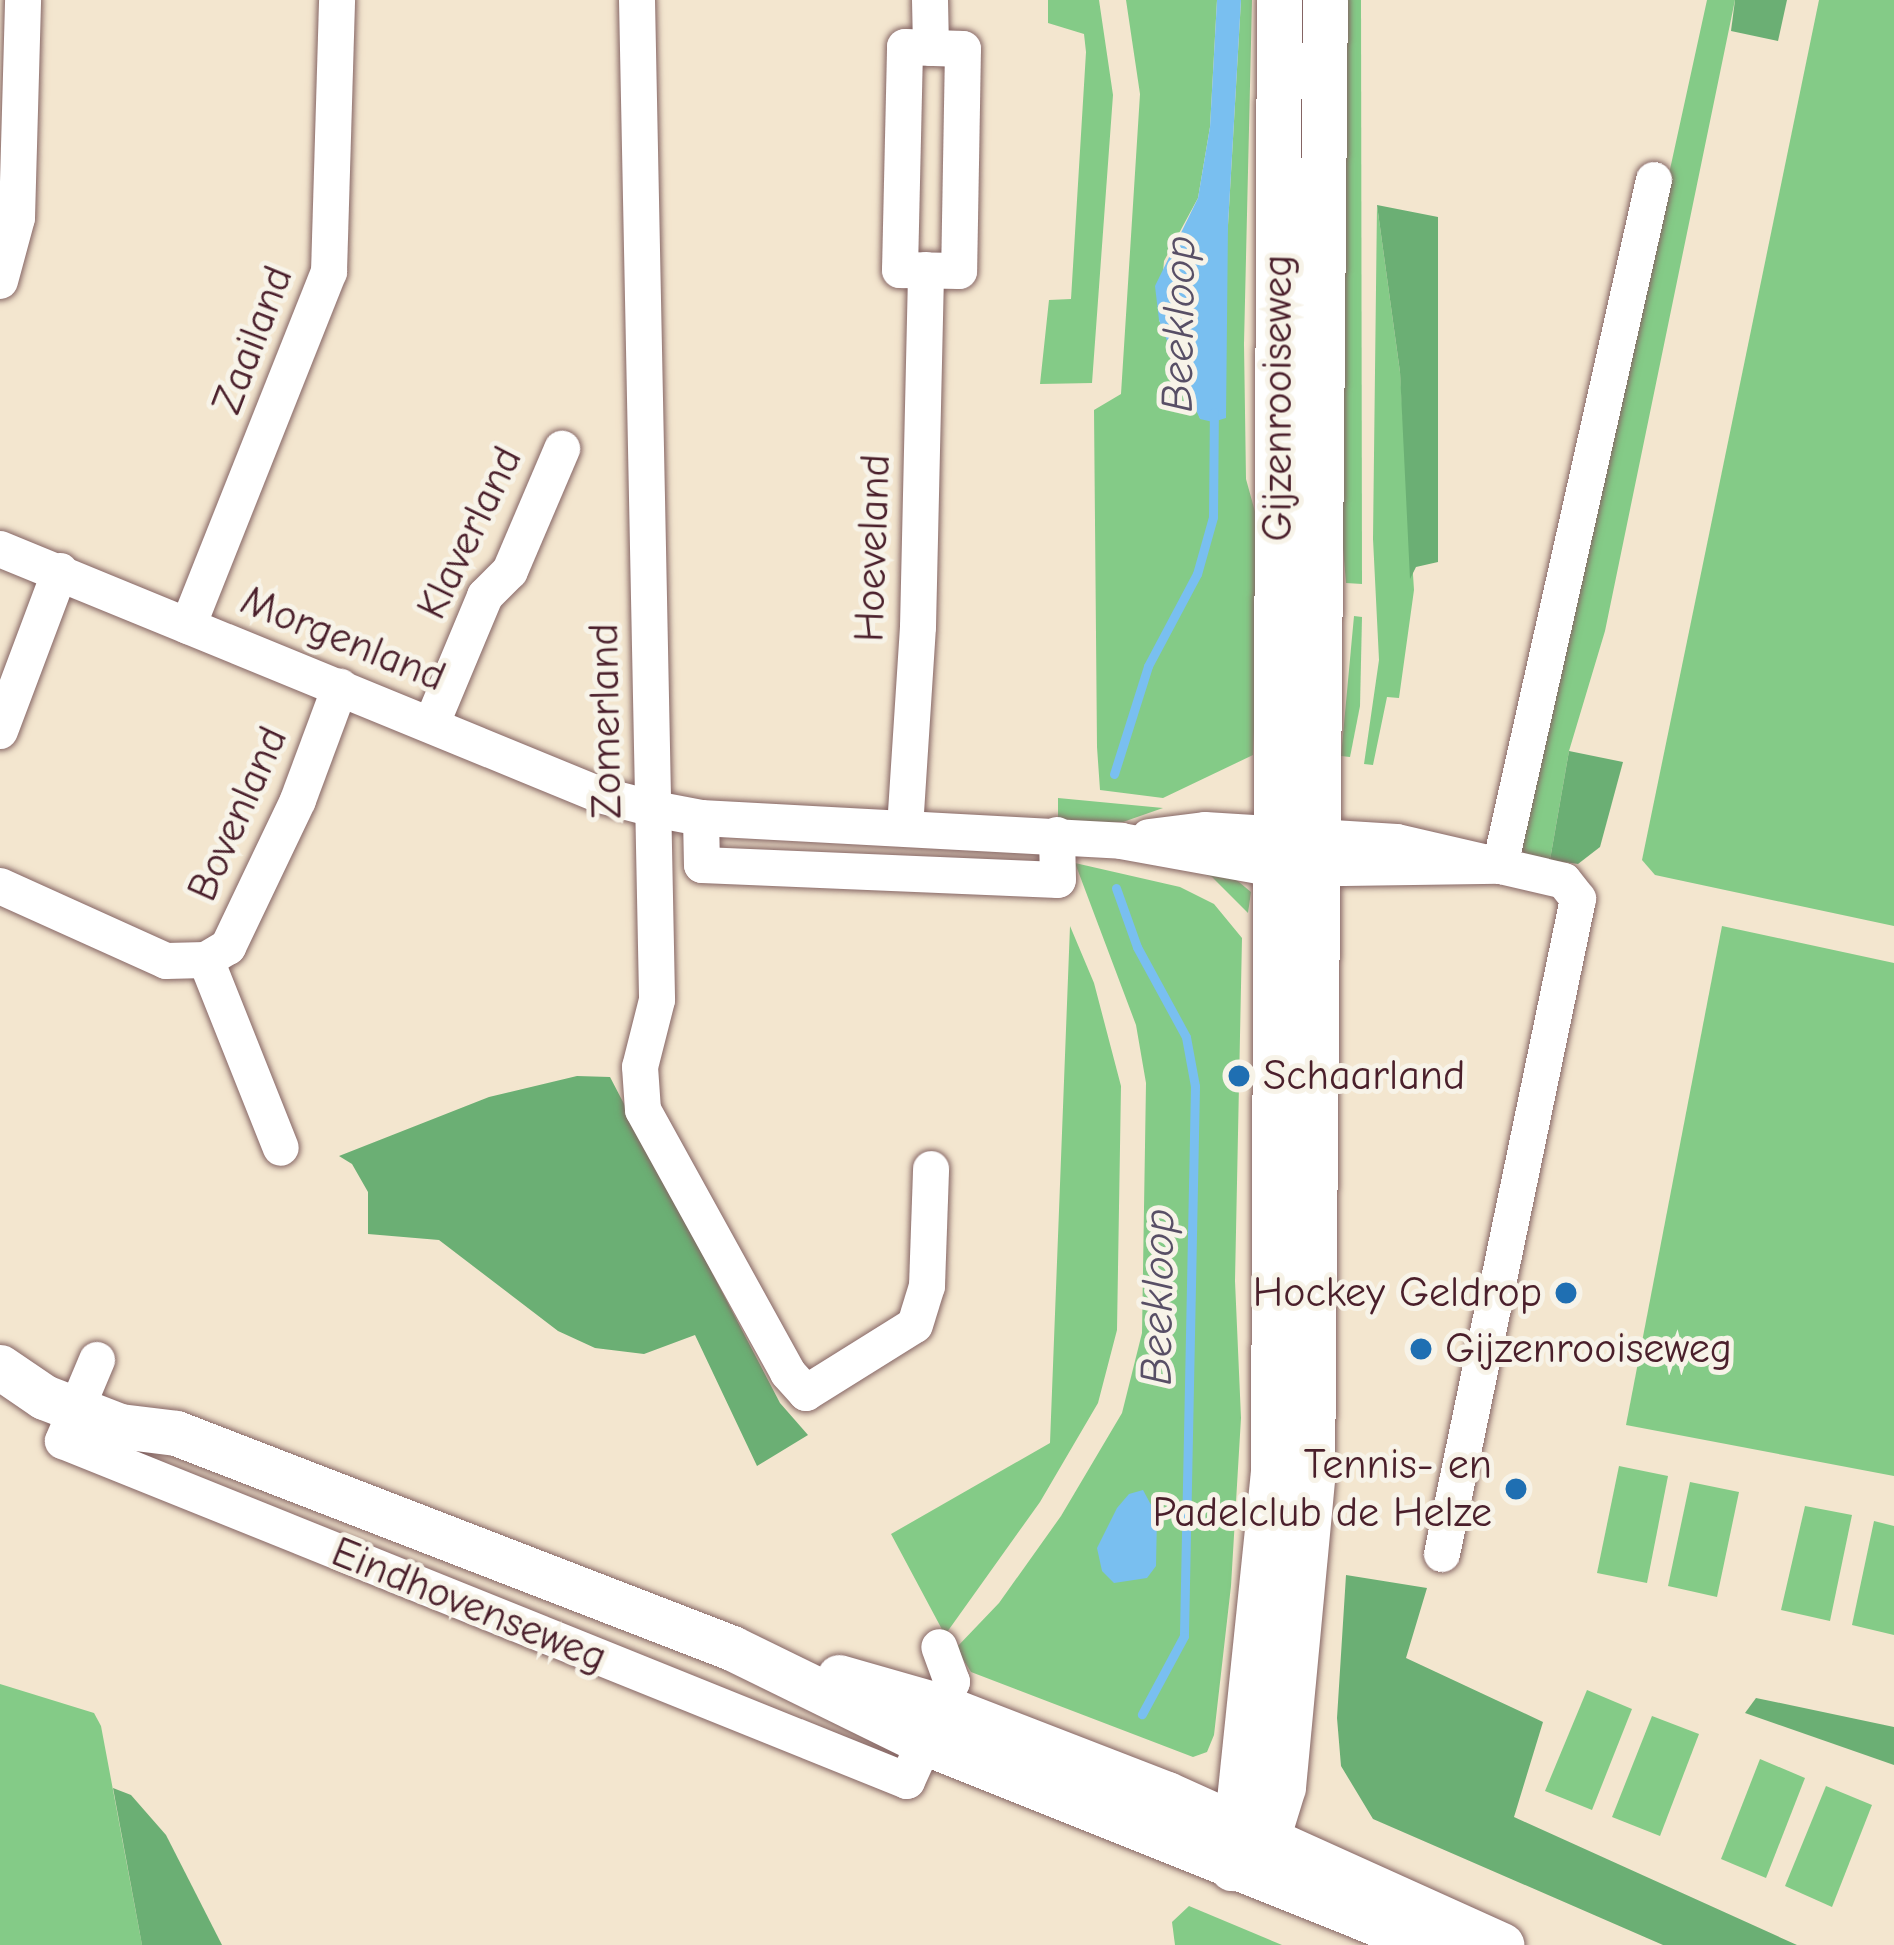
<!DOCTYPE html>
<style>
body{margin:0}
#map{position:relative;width:1894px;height:1945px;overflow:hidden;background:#f3e6cf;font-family:"Comic Neue",sans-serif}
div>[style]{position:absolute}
.green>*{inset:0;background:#84cb87}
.forest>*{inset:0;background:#6baf74}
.water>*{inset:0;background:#79bff0}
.stream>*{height:9px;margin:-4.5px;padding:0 4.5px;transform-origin:4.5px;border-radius:4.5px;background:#79bff0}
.roads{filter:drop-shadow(0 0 3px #856564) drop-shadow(0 0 3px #856564)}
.minor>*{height:36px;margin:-18px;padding:0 18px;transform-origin:18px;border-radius:18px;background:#fff}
.major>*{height:45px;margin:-22.5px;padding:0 22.5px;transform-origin:22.5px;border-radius:22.5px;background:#fff}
.dots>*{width:33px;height:33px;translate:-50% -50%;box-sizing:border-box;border:6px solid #f7f3e8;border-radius:50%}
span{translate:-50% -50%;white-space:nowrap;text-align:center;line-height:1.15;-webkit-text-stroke:10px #f7f3e8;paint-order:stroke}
.street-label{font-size:42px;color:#4a1f2b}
.poi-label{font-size:42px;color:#4a1f2b}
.left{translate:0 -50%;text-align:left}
.right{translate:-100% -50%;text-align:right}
.water-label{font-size:45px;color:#584f66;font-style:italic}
</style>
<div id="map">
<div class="green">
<i style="clip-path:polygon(1048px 0,1099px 0,1113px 95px,1092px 383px,1040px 384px,1049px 300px,1071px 299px,1086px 52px,1084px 34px,1048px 23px)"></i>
<i style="clip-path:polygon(1126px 0,1217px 0,1210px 127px,1198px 198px,1164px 261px,1159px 320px,1200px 418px,1228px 225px,1241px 0,1252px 0,1244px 344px,1246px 479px,1262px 537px,1253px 755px,1163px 798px,1100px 790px,1097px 747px,1094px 410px,1121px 394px,1140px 94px)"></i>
<i style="clip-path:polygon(1335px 0,1361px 0,1362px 584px,1346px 583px,1342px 536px)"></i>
<i style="clip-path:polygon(1707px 0,1735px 0,1605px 631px,1569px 751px,1550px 860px,1520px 856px)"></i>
<i style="clip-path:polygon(1819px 0,1894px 0,1894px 926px,1655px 875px,1642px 860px)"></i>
<i style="clip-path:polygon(1377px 205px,1400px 372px,1414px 590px,1399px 698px,1387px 697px,1373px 765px,1364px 764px,1379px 660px,1373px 539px)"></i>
<i style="clip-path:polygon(1354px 616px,1362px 617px,1360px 706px,1350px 757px,1341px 756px)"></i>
<i style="clip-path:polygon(1058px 798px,1163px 808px,1123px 822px,1058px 822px)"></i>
<i style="clip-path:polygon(1075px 863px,1180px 887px,1214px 904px,1242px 938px,1235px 1281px,1241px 1418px,1231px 1586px,1214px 1735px,1207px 1752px,1193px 1757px,971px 1672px,956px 1648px,999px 1603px,1061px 1516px,1122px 1413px,1142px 1333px,1146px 1083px,1136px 1025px)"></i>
<i style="clip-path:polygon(1177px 864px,1227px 872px,1251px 892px,1248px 913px,1212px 877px)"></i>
<i style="clip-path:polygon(1070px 926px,1094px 983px,1121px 1086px,1117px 1330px,1098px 1403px,1040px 1502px,945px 1635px,891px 1534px,1050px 1443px)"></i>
<i style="clip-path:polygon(1722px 926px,1894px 963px,1894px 1476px,1626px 1425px)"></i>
<i style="clip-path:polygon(1619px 1466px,1668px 1476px,1647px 1583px,1597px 1573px)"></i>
<i style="clip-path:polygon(1690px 1482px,1739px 1492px,1717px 1597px,1668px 1586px)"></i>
<i style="clip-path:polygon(1805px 1506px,1852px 1515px,1830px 1621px,1781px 1610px)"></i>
<i style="clip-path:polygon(1874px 1521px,1894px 1526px,1894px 1635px,1852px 1625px)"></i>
<i style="clip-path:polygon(0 1684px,94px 1713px,101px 1726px,142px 1945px,0 1945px)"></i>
<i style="clip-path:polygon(1587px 1690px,1632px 1709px,1592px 1810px,1545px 1791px)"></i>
<i style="clip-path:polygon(1652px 1716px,1699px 1734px,1660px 1836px,1612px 1817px)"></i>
<i style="clip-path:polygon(1760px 1759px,1805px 1778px,1766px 1878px,1721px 1859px)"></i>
<i style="clip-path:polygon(1826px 1786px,1872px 1805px,1832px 1907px,1785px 1886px)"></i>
<i style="clip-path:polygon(1189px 1906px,1282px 1945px,1175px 1945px,1172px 1922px)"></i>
</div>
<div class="forest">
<i style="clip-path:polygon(1735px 0,1787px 0,1778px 41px,1731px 31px)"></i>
<i style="clip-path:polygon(1377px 205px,1438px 217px,1438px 562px,1416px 567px,1410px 579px,1400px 372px)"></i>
<i style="clip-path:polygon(1569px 751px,1623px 762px,1600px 847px,1578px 864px,1550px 860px)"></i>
<i style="clip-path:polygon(577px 1076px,610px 1077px,780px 1403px,808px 1435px,757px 1466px,695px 1335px,644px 1354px,595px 1348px,558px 1331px,439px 1240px,368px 1234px,368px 1192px,352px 1164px,339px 1156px,489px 1097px)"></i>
<i style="clip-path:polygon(1346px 1575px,1427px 1588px,1406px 1658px,1543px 1722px,1514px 1817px,1797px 1945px,1663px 1945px,1373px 1819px,1341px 1766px,1337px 1718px)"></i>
<i style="clip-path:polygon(1756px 1698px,1894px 1727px,1894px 1765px,1745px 1713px)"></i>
<i style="clip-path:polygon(113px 1788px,131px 1795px,166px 1835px,222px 1945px,142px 1945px)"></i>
</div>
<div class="water">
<i style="clip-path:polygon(1217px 0,1241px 0,1228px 225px,1226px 418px,1213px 422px,1200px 419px,1179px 372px,1159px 320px,1155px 286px,1198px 198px,1210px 127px)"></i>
<i style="clip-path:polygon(1143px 1490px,1157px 1516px,1156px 1566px,1147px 1578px,1114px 1583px,1102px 1571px,1097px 1548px,1117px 1508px,1129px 1494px)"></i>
</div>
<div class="stream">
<i style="left:1114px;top:774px;width:113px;rotate:-72.5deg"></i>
<i style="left:1148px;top:666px;width:104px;rotate:-62deg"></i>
<i style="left:1197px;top:574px;width:59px;rotate:-74.3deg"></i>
<i style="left:1213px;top:517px;width:105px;rotate:-89.5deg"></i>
<i style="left:1116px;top:888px;width:63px;rotate:70.4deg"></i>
<i style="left:1137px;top:947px;width:102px;rotate:61.4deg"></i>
<i style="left:1186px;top:1037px;width:50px;rotate:79.6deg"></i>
<i style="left:1195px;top:1086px;width:550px;rotate:91.15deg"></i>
<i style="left:1184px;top:1636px;width:89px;rotate:118.3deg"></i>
</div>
<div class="roads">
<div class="minor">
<i style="left:637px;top:0;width:1000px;rotate:88.85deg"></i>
<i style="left:657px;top:1000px;width:69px;rotate:104.2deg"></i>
<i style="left:640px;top:1067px;width:43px;rotate:86deg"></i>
<i style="left:643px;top:1110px;width:300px;rotate:61.1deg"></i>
<i style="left:788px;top:1373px;width:27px;rotate:48deg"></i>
<i style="left:806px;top:1393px;width:128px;rotate:-32deg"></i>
<i style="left:915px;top:1325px;width:41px;rotate:-72.9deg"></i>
<i style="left:927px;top:1286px;width:117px;rotate:-88deg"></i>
<i style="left:930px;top:0;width:48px;rotate:88.8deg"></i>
<i style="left:905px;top:47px;width:58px;rotate:2deg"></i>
<i style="left:963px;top:49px;width:222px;rotate:91deg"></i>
<i style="left:959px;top:271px;width:59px;rotate:-179deg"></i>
<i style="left:900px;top:270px;width:223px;rotate:-88.7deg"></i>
<i style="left:0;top:281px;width:65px;rotate:-74.9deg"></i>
<i style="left:17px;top:218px;width:218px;rotate:-88.4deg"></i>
<i style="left:0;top:549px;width:648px;rotate:22.29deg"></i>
<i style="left:600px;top:795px;width:56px;rotate:14.5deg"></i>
<i style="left:654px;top:809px;width:48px;rotate:10.8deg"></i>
<i style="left:701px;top:818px;width:421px;rotate:3.1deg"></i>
<i style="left:1121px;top:841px;width:157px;rotate:10.3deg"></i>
<i style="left:1275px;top:869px;width:225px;rotate:-0.8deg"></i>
<i style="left:188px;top:626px;width:381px;rotate:-68.3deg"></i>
<i style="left:329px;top:272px;width:272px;rotate:-88.3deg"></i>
<i style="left:432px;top:723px;width:138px;rotate:-67.3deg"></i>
<i style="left:485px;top:596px;width:35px;rotate:-45deg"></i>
<i style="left:510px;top:571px;width:133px;rotate:-66.9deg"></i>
<i style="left:0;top:731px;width:171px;rotate:-69.4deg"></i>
<i style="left:701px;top:818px;width:47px;rotate:88.8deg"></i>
<i style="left:702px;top:865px;width:356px;rotate:2.4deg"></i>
<i style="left:1058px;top:880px;width:45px;rotate:-91.3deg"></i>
<i style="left:905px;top:828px;width:201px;rotate:-86.3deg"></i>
<i style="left:918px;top:627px;width:357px;rotate:-88.7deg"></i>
<i style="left:1149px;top:837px;width:56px;rotate:-7.1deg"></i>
<i style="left:1205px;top:830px;width:192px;rotate:3.6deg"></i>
<i style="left:1397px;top:842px;width:171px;rotate:13.1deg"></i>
<i style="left:1564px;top:881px;width:23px;rotate:52deg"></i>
<i style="left:1578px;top:899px;width:669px;rotate:101.73deg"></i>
<i style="left:1500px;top:866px;width:703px;rotate:-77.35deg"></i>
<i style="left:0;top:886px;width:182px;rotate:24.3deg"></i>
<i style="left:166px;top:961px;width:40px;rotate:-1.4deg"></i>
<i style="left:206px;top:960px;width:26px;rotate:-31deg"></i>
<i style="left:228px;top:947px;width:163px;rotate:-64.5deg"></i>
<i style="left:298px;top:800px;width:121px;rotate:-69.6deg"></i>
<i style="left:206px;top:960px;width:202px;rotate:68.3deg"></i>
<i style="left:97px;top:1360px;width:88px;rotate:112.8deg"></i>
<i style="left:63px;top:1441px;width:910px;rotate:21.94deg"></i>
<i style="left:907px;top:1781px;width:109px;rotate:-65.6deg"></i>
<i style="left:952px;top:1682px;width:37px;rotate:-110deg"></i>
</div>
<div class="major">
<i style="left:0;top:1367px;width:53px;rotate:34.3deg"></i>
<i style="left:44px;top:1397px;width:34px;rotate:21deg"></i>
<i style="left:76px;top:1409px;width:47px;rotate:21.1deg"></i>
<i style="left:120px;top:1426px;width:56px;rotate:7.1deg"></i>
<i style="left:176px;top:1433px;width:596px;rotate:21.14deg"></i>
<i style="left:732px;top:1648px;width:214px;rotate:26.1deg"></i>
<i style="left:924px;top:1742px;width:546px;rotate:21.82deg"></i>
<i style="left:839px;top:1677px;width:105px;rotate:16deg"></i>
<i style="left:940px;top:1706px;width:243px;rotate:21.2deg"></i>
<i style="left:1167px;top:1794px;width:367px;rotate:24.3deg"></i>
<i style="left:1232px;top:1868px;width:45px;rotate:-39.6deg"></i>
<i style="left:1267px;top:1839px;width:54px;rotate:-72.9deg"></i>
<i style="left:1283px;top:1787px;width:310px;rotate:-84.6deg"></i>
<i style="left:1312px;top:1478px;width:1478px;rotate:-89.5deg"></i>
<i style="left:1232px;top:1868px;width:397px;rotate:-84.1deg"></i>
<i style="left:1273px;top:1473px;width:1473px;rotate:-89.77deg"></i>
</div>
</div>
<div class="dots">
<i style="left:1239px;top:1076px;background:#1f6fb2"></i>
<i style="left:1566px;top:1293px;background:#1f6fb2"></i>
<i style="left:1421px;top:1349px;background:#1f6fb2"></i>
<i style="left:1516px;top:1489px;background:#1f6fb2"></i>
</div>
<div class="street-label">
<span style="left:253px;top:340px;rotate:-69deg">Zaailand</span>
<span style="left:1278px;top:398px;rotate:-90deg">Gijzenrooiseweg</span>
<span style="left:470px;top:533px;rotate:-64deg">Klaverland</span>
<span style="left:873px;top:548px;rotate:-88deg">Hoeveland</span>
<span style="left:343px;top:639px;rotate:22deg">Morgenland</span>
<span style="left:606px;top:721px;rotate:-91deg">Zomerland</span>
<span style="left:238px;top:814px;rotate:-66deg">Bovenland</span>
<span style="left:469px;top:1605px;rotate:22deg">Eindhovenseweg</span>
</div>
<div class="poi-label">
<span class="left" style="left:1263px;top:1076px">Schaarland</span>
<span class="right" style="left:1542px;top:1293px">Hockey Geldrop</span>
<span class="left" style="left:1445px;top:1349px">Gijzenrooiseweg</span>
<span class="right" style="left:1492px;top:1489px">Tennis- en<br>Padelclub de Helze</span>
</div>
<div class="water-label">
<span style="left:1179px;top:324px;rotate:-89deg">Beekloop</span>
<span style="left:1158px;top:1297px;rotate:-89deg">Beekloop</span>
</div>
</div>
